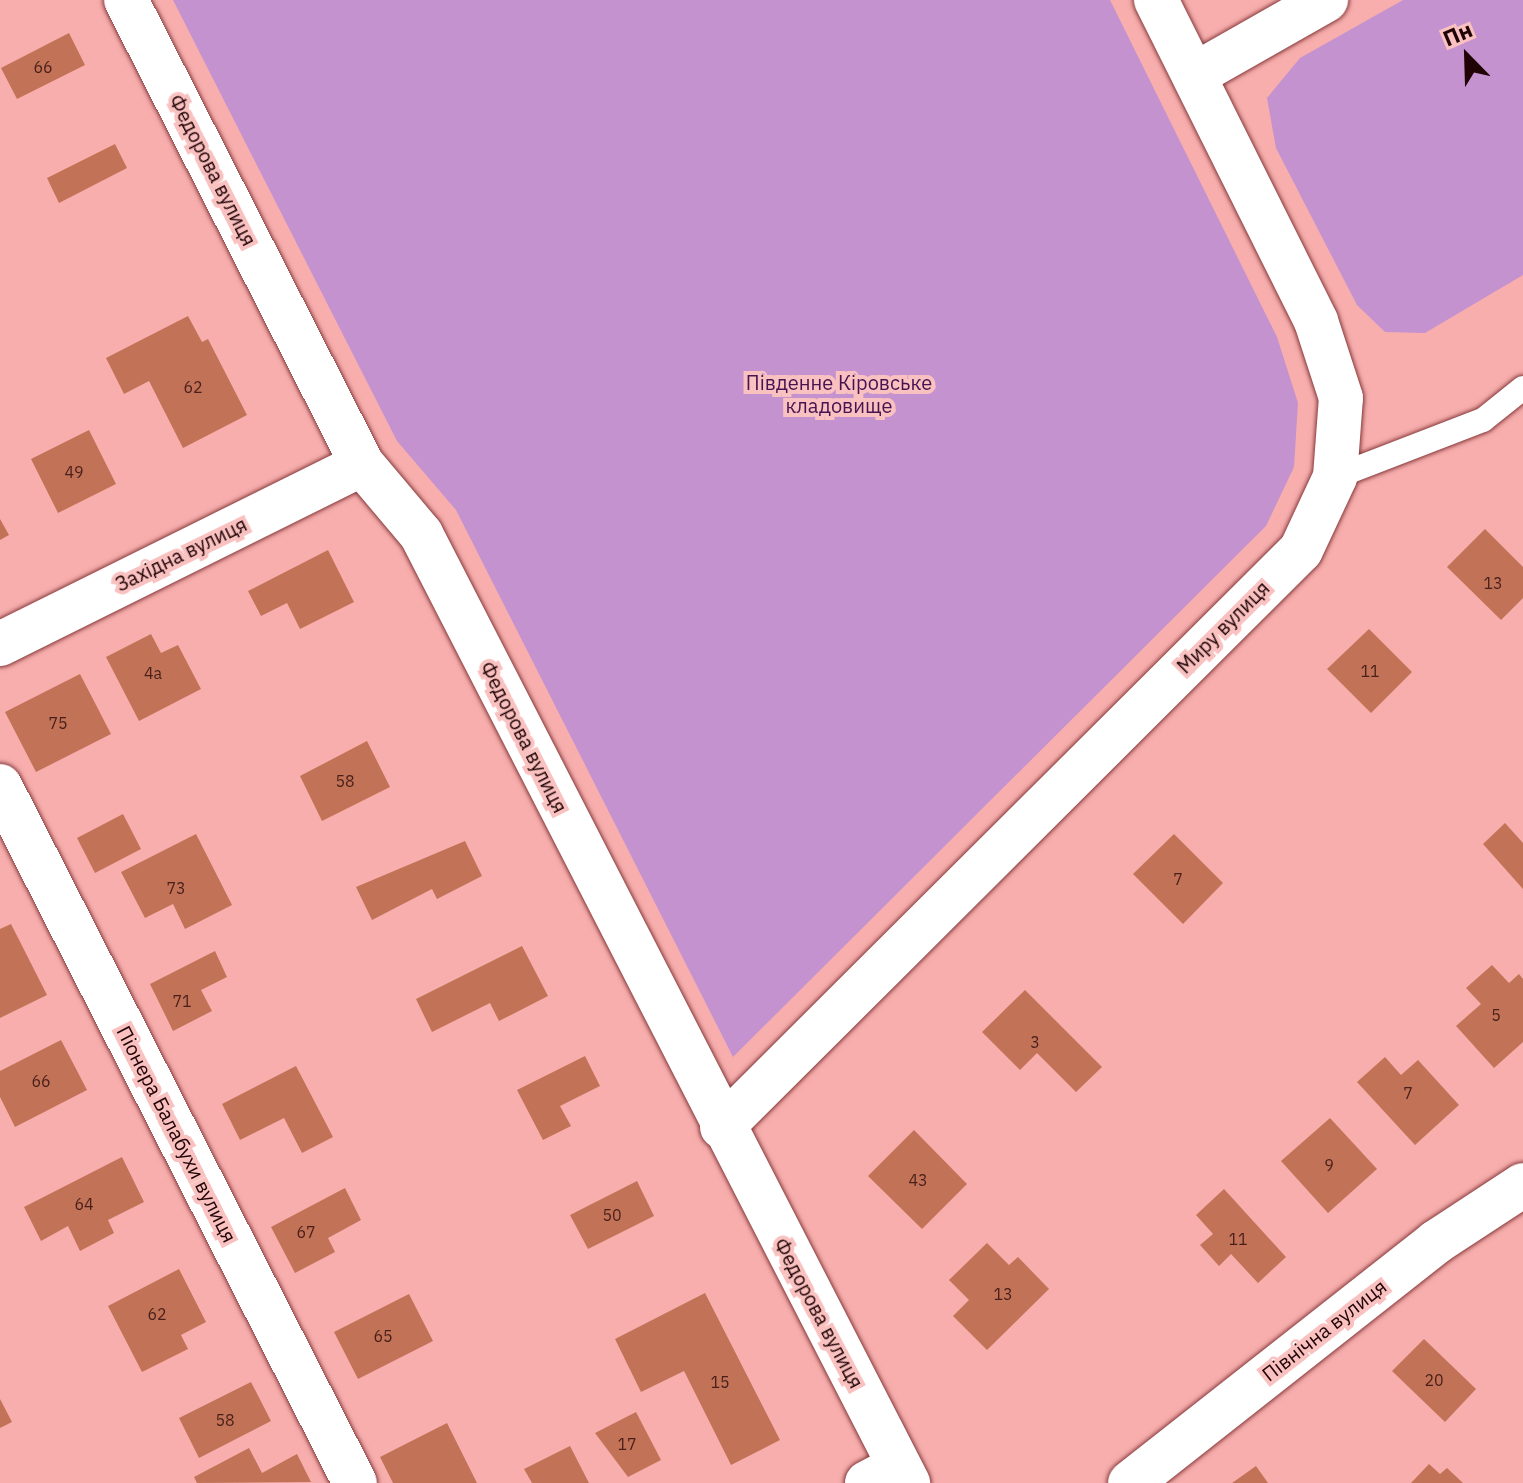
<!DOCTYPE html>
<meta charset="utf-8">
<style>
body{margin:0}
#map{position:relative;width:1523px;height:1483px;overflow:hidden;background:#f7aead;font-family:"IBM Plex Sans",sans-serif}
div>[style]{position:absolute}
.green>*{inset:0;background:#c492cf}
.building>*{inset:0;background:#c27357}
.roads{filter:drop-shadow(0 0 2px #87393b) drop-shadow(0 0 2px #87393b)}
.lane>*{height:24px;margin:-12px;padding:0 12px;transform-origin:12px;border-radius:12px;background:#fff}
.street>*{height:44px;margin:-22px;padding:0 22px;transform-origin:22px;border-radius:22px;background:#fff}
span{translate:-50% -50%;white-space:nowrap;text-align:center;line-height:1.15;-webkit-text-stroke:8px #f9c1c0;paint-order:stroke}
.number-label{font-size:16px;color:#481f1a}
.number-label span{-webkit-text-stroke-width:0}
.street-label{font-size:20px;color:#200305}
.park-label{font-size:20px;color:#471351}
.north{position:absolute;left:1427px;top:16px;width:80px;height:80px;-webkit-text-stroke:6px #f9c1c0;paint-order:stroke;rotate:337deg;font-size:22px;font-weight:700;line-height:32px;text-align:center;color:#200305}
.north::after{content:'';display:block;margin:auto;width:28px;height:36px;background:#200305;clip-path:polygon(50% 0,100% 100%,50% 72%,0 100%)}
</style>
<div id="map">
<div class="green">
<i style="clip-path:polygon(173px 0,1110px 0,1277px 337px,1298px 403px,1294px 467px,1266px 526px,733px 1057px,456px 510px,397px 441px)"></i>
<i style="clip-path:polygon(1403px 0,1523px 0,1523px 275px,1425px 333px,1385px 332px,1357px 305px,1276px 148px,1267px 98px,1300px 58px)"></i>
</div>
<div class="building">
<i style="clip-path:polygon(69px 33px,85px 65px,17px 99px,1px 68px)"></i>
<i style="clip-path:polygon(115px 144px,127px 168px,59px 203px,47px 178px)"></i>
<i style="clip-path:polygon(188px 316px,202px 342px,208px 339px,247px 415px,183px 448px,149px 381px,124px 394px,106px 358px)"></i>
<i style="clip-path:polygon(89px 430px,116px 484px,58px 513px,31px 459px)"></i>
<i style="clip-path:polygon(0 519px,9px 535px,0 540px)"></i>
<i style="clip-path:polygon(1485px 529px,1523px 567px,1523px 598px,1501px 620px,1447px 567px)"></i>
<i style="clip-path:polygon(328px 550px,354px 602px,300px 629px,287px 603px,261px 616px,248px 591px)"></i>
<i style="clip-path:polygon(1369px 629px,1412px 672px,1371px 713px,1327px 669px)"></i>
<i style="clip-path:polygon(151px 634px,161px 653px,178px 645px,201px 689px,139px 721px,106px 657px)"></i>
<i style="clip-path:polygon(80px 674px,111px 734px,36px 772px,5px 712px)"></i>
<i style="clip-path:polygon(367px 741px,390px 787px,322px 821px,300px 776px)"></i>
<i style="clip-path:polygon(123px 814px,141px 849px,95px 873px,77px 838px)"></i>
<i style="clip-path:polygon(1505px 823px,1523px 843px,1523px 889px,1483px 844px)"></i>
<i style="clip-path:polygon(196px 834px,232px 905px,185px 929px,173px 904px,145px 918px,121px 872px)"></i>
<i style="clip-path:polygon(1174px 834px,1223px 883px,1183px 924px,1133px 874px)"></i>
<i style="clip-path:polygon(465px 841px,482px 876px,437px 899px,432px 889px,372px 920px,356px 887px)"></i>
<i style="clip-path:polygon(11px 924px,47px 995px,0 1018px,0 929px)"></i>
<i style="clip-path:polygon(522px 946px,548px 996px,499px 1021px,490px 1003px,432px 1032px,416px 999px)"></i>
<i style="clip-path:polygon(215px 951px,227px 977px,201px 990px,212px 1011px,173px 1031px,150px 984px)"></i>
<i style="clip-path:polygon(1492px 965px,1509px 983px,1519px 974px,1523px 979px,1523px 1042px,1494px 1068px,1456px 1026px,1481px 1004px,1466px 988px)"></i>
<i style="clip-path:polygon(1025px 990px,1102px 1067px,1076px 1092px,1037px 1053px,1020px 1070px,982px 1032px)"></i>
<i style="clip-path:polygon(61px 1040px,87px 1090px,15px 1127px,0 1097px,0 1071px)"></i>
<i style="clip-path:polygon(585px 1056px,600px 1086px,560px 1106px,571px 1126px,543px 1140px,517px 1090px)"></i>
<i style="clip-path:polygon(1385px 1057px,1401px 1075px,1418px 1060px,1459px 1105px,1415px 1145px,1357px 1082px)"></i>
<i style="clip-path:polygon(296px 1066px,333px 1137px,302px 1153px,284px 1118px,240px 1140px,222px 1104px)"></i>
<i style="clip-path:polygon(1330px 1118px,1377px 1169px,1328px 1213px,1281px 1161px)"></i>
<i style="clip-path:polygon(914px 1130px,967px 1184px,922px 1229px,868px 1176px)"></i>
<i style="clip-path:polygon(122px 1157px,144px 1202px,108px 1220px,114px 1233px,80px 1251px,68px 1226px,41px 1241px,24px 1207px)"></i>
<i style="clip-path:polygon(637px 1181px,654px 1216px,588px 1249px,570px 1215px)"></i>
<i style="clip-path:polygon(345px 1188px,361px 1220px,328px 1238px,335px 1252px,295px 1273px,271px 1227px)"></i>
<i style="clip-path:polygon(1224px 1189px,1286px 1257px,1258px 1283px,1231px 1254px,1219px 1266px,1200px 1245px,1213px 1234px,1196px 1215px)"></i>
<i style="clip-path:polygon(987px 1243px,1009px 1265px,1018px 1257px,1049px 1289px,987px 1350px,953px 1316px,969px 1300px,949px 1280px)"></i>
<i style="clip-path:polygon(179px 1269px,206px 1322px,181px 1335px,188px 1349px,142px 1372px,108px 1306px)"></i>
<i style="clip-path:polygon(705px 1293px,780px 1440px,731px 1465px,684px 1371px,641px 1392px,615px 1339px)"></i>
<i style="clip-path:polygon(409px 1294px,433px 1341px,358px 1379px,334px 1332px)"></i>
<i style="clip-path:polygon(1424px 1339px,1476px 1389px,1445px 1422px,1392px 1371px)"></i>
<i style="clip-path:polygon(251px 1382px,271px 1421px,199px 1458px,179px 1418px)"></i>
<i style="clip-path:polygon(0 1399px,12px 1422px,0 1428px)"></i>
<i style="clip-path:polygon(636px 1412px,661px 1460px,628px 1477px,595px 1433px)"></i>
<i style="clip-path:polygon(447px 1423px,477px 1483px,393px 1483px,380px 1457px)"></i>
<i style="clip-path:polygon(570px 1446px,589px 1483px,532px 1483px,524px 1469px)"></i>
<i style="clip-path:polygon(249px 1448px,262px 1473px,297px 1454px,311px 1482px,197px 1483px,194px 1477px)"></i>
<i style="clip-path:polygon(1429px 1464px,1440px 1474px,1447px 1468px,1463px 1483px,1411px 1483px)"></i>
<i style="clip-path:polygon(1256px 1466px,1268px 1483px,1232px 1483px)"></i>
</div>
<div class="roads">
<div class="lane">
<i style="left:1335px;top:477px;width:159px;rotate:-21.1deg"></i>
<i style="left:1483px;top:420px;width:51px;rotate:-38.7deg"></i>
</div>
<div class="street">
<i style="left:126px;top:0;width:521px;rotate:63.04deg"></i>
<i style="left:362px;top:464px;width:92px;rotate:49.9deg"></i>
<i style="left:421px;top:534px;width:1067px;rotate:62.83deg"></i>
<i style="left:1194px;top:75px;width:152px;rotate:-29.6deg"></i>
<i style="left:0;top:644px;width:404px;rotate:-26.4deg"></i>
<i style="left:0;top:786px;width:782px;rotate:63.01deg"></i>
<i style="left:722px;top:1127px;width:817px;rotate:-44.9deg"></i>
<i style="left:1301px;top:550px;width:81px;rotate:-65deg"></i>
<i style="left:1335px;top:477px;width:79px;rotate:-85.7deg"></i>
<i style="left:1341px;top:398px;width:81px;rotate:-108deg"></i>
<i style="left:1316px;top:321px;width:359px;rotate:-116.5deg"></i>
<i style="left:867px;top:1483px;width:36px;rotate:-28deg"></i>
<i style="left:1130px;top:1483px;width:390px;rotate:-38.2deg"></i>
<i style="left:1436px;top:1242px;width:104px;rotate:-33.2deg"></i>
</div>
</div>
<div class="number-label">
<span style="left:43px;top:67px">66</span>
<span style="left:193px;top:387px">62</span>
<span style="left:74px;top:472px">49</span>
<span style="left:1493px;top:583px">13</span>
<span style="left:1370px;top:671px">11</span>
<span style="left:153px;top:673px">4а</span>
<span style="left:58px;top:723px">75</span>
<span style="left:345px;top:781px">58</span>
<span style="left:1178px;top:879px">7</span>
<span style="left:176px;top:888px">73</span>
<span style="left:182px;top:1001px">71</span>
<span style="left:1496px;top:1015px">5</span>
<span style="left:1035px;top:1042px">3</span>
<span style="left:41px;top:1081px">66</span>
<span style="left:1408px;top:1093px">7</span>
<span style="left:1329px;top:1165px">9</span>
<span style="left:918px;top:1180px">43</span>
<span style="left:84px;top:1204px">64</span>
<span style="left:612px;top:1215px">50</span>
<span style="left:306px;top:1232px">67</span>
<span style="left:1238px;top:1239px">11</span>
<span style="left:1003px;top:1294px">13</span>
<span style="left:157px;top:1314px">62</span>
<span style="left:383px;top:1336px">65</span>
<span style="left:1434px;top:1380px">20</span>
<span style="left:720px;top:1382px">15</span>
<span style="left:225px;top:1420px">58</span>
<span style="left:627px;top:1444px">17</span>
</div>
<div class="street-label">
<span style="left:213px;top:170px;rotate:63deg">Федорова вулиця</span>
<span style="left:181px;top:554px;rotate:-26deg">Західна вулиця</span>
<span style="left:1223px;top:627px;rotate:-45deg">Миру вулиця</span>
<span style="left:524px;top:737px;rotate:63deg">Федорова вулиця</span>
<span style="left:177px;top:1134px;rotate:63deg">Піонера Балабухи вулиця</span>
<span style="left:819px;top:1313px;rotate:62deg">Федорова вулиця</span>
<span style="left:1324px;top:1330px;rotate:-38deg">Північна вулиця</span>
</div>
<div class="park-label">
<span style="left:839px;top:394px">Південне Кіровське<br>кладовище</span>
</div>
<div class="north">Пн</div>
</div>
